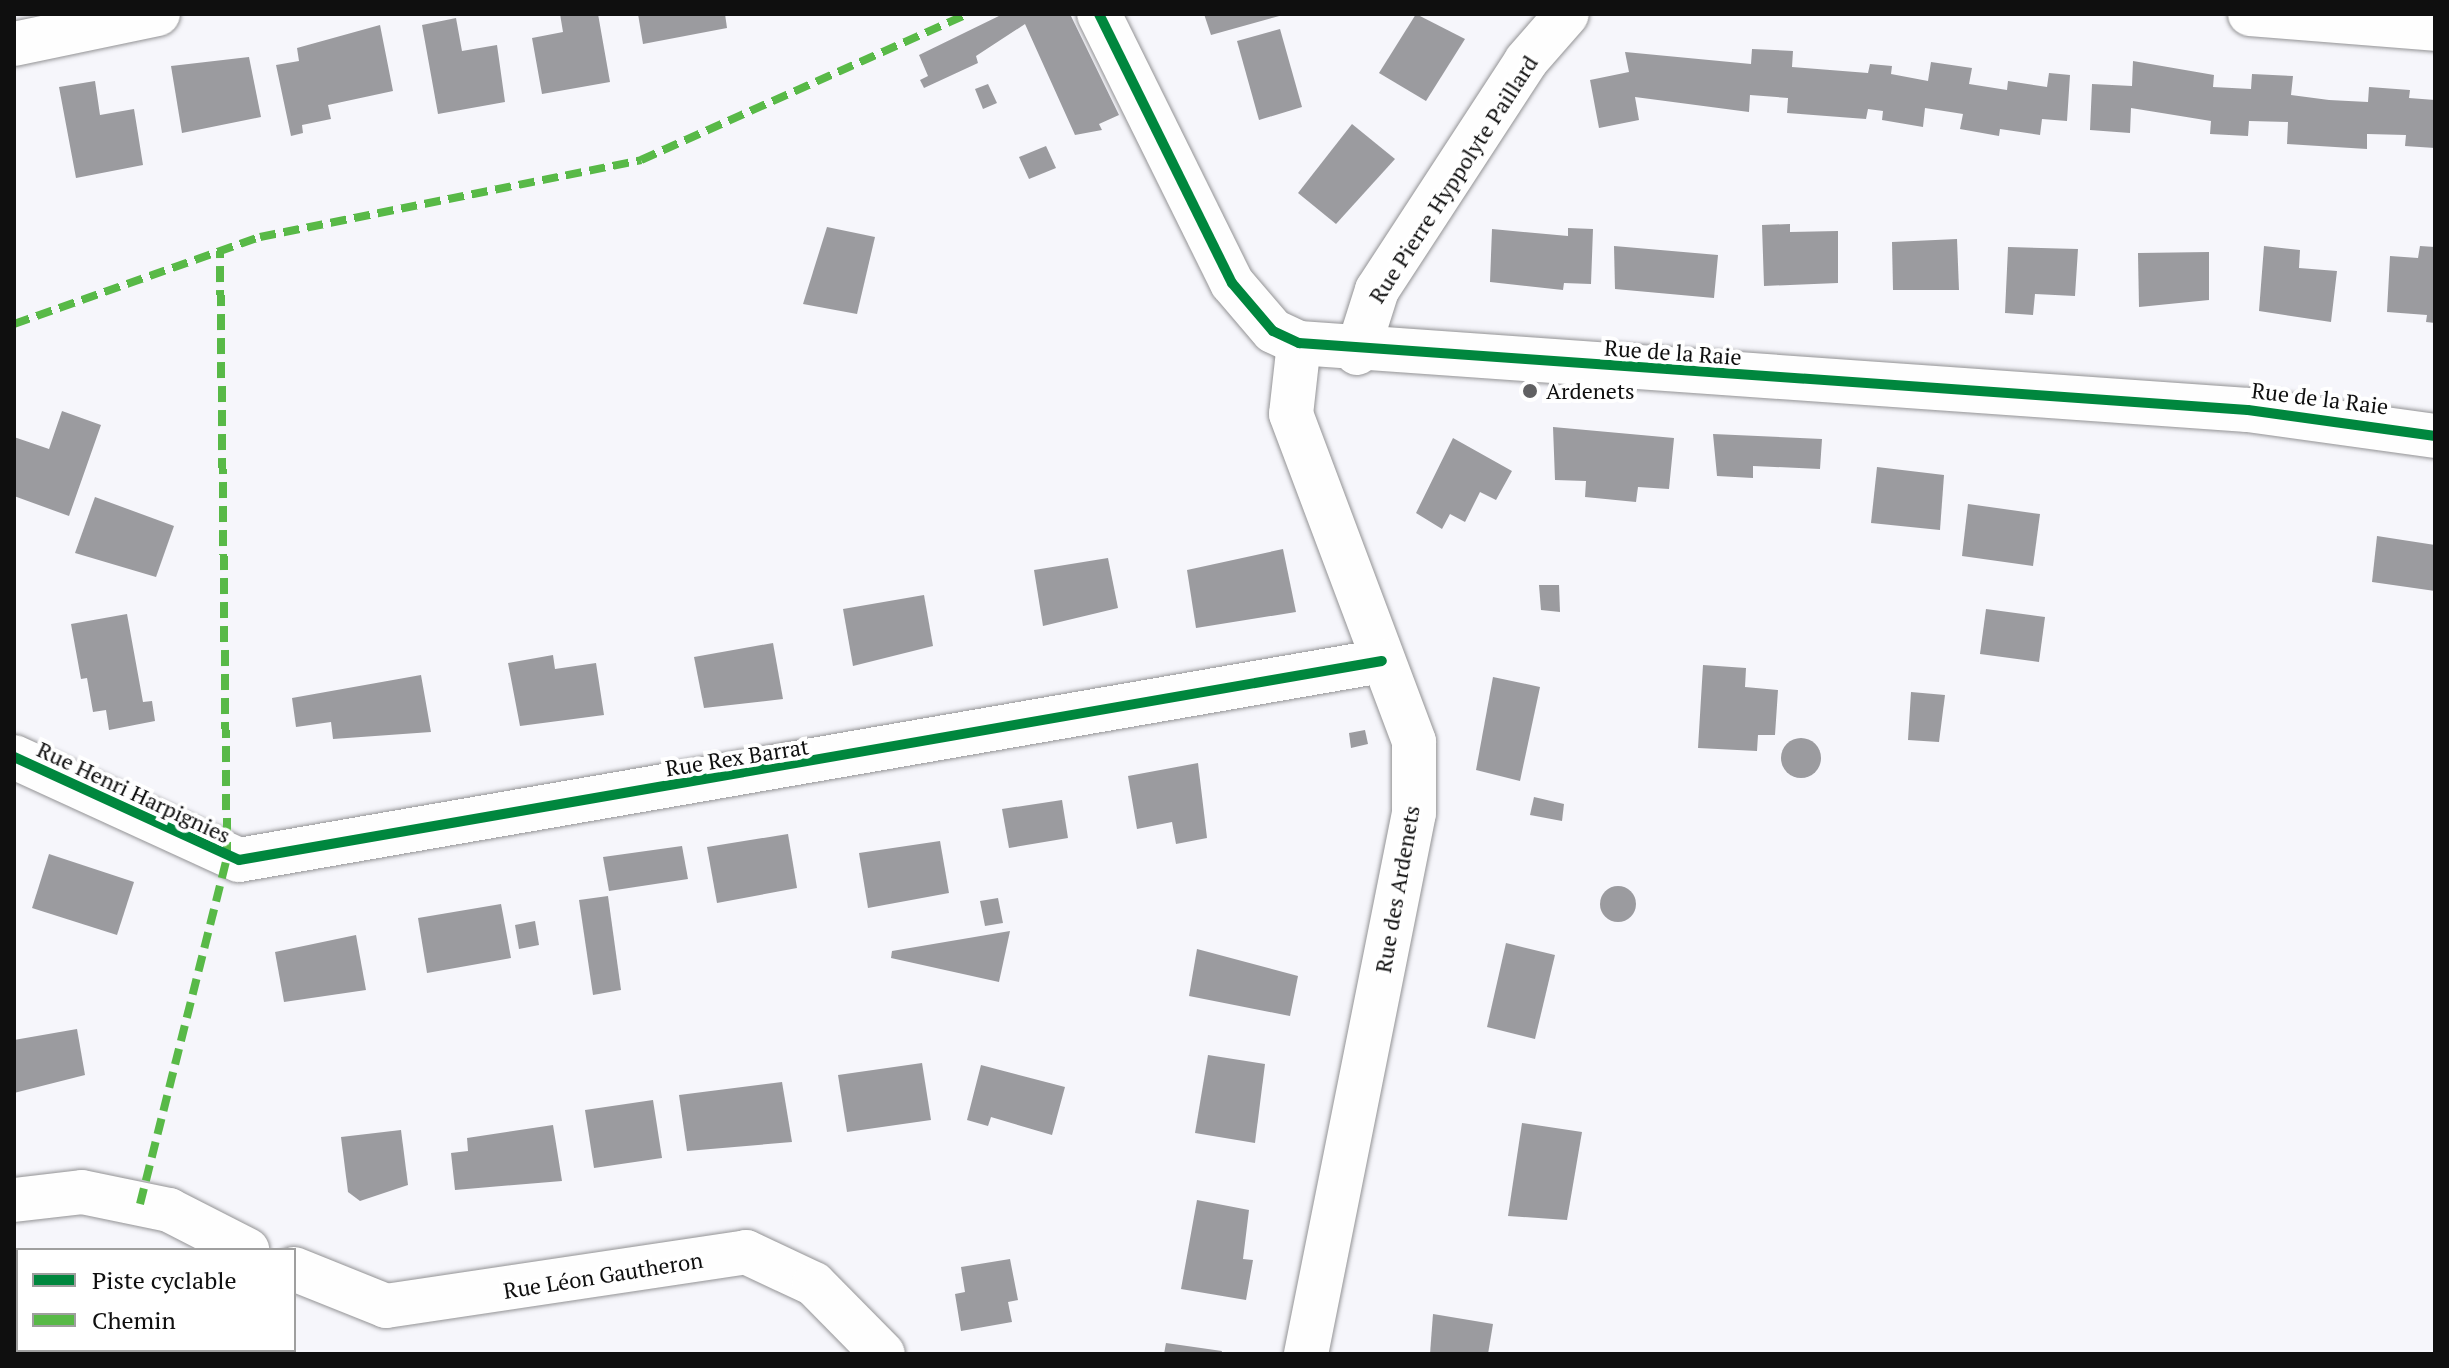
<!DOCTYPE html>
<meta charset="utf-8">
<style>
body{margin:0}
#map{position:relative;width:2449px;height:1368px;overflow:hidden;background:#f6f6fb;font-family:"PT Serif",serif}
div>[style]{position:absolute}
.building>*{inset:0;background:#9b9b9f}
.round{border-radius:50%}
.roads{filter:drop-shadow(0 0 2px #939395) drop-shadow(0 0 2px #939395)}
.minor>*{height:44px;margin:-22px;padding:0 22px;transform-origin:22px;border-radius:22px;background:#fefefe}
.quiet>*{height:8px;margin-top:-4px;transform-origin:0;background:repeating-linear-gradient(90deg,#58b947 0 16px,transparent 0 24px)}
.cycleway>*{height:10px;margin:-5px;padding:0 5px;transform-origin:5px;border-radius:5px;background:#00873e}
.dots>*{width:22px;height:22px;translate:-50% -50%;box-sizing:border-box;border:4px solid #fff;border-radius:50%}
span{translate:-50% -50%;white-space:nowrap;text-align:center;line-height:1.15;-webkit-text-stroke:8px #fff;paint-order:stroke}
.street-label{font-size:22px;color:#0f0f0f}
.poi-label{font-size:22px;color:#0f0f0f}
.left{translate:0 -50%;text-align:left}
.frame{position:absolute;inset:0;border:16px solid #0f0f0f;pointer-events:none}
.legend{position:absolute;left:16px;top:1248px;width:280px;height:104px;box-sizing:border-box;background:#fff;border:2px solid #9f9f9f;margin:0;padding:10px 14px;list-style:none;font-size:24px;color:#0f0f0f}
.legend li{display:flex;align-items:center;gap:16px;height:40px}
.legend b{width:40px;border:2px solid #9f9f9f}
</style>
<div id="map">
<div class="building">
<i style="clip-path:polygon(560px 14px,598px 14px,610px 82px,542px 94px,532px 38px,563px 32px)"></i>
<i style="clip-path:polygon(638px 14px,725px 14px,727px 28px,643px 44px)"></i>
<i style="clip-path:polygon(1003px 14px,1070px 14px,1119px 115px,1099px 124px,1102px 130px,1075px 135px,1025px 24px,976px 56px,978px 63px,924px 88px,920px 80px,928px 76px,919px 55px)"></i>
<i style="clip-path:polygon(1204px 14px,1283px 14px,1283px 15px,1211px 35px)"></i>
<i style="clip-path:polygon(1416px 14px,1465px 39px,1426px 101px,1379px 73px)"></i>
<i style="clip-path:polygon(456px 18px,462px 51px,497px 45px,505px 102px,438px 114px,422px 25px)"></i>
<i style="clip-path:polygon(380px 25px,393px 91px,328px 105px,331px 119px,302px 125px,303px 133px,291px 136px,276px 65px,299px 61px,297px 48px)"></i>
<i style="clip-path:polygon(1280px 29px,1302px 107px,1259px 120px,1237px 41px)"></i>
<i style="clip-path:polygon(1752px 49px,1793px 51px,1792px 67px,1868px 73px,1870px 64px,1892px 66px,1891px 74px,1928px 81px,1931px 62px,1972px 68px,1969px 84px,2007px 90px,2008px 81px,2047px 87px,2049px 73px,2070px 75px,2067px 121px,2042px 119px,2040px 135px,2000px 129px,1999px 136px,1960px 129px,1963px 114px,1925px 108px,1923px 127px,1882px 120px,1883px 111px,1868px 109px,1866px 119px,1787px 113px,1788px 98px,1750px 95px,1749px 112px,1635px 97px,1639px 120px,1599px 128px,1590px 80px,1629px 72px,1625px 52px,1751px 64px)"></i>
<i style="clip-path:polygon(249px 57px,261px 117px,182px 133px,171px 66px)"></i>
<i style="clip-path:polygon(2133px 61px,2214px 75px,2213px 87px,2251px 89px,2252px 74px,2293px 76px,2291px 95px,2329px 100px,2368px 102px,2369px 87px,2410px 90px,2409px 98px,2435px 100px,2435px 148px,2405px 146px,2406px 135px,2367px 134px,2367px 149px,2287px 144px,2288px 122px,2249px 121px,2248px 136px,2210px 134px,2211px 121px,2131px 108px,2130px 133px,2090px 130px,2092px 84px,2132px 86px)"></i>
<i style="clip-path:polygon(95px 81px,100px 115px,134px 109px,143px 165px,76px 178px,59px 87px)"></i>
<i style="clip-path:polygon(988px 84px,997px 103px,983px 109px,975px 89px)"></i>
<i style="clip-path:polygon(1352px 124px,1395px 159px,1336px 224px,1298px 193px)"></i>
<i style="clip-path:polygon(1046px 146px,1056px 168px,1029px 179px,1019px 157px)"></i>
<i style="clip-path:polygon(1790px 224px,1790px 232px,1838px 231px,1838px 283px,1764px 286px,1762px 225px)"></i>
<i style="clip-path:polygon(827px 227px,875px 237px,857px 314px,803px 304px)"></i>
<i style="clip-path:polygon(1568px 228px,1593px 229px,1591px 284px,1564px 283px,1563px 290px,1490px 282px,1492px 229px,1568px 236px)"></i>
<i style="clip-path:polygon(1957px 239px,1959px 290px,1893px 290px,1892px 242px)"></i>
<i style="clip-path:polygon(1614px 246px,1718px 255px,1714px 298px,1615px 289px)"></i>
<i style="clip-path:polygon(2264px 246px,2300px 250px,2299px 268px,2337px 271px,2331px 322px,2259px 311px)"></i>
<i style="clip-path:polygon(2420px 246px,2435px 247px,2435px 323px,2426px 322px,2427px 315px,2387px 312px,2390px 256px,2418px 258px)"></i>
<i style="clip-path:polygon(2008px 247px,2078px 249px,2075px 296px,2035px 294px,2033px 315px,2005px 313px)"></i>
<i style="clip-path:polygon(2209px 252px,2209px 300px,2139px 307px,2138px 253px)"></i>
<i style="clip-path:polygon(62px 411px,101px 425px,69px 516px,14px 496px,14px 437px,49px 449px)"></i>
<i style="clip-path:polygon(1553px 427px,1674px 438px,1669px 489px,1638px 487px,1636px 502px,1585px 497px,1586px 481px,1555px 480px)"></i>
<i style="clip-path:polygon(1713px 434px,1822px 439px,1820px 469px,1753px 466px,1753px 478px,1717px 476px)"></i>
<i style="clip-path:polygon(1453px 438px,1512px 471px,1496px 500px,1480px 492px,1465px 522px,1450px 514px,1442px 529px,1416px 513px)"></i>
<i style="clip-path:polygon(1877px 467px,1944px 475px,1940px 530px,1871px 523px)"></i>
<i style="clip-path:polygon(95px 497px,174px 526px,156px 577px,75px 553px)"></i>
<i style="clip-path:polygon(1968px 504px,2040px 514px,2033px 566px,1962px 556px)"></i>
<i style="clip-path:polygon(2377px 536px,2435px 545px,2435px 591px,2372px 582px)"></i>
<i style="clip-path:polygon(1283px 549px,1296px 612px,1196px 628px,1187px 570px)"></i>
<i style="clip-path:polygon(1108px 558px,1118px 608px,1043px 626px,1034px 570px)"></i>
<i style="clip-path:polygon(1539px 585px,1559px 585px,1560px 612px,1541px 610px)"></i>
<i style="clip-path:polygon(924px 595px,933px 646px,853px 666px,843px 609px)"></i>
<i style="clip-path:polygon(1986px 609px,2045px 617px,2039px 662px,1980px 654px)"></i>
<i style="clip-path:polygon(127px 614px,143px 702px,152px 701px,155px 721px,109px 730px,106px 710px,93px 712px,87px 678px,81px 679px,71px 624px)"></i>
<i style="clip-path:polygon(773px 643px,783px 699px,704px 708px,694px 657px)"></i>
<i style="clip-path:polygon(553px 655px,555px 669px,596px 663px,604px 715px,520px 726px,508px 663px)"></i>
<i style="clip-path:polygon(1703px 665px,1746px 668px,1745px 687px,1778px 690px,1775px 735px,1758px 735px,1757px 751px,1698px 748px)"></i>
<i style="clip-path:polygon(421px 675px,431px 732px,333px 739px,331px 722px,296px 727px,292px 698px)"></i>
<i style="clip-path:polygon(1493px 677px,1540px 687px,1520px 781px,1476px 770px)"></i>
<i style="clip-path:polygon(1911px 692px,1945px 695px,1939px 742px,1908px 740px)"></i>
<i style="clip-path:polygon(1365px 730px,1368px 744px,1351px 748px,1349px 733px)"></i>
<i class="round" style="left:1781px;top:738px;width:40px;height:40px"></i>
<i style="clip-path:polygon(1198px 763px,1207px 838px,1176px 844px,1172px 822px,1137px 829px,1128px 776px)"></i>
<i style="clip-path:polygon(1534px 797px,1564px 804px,1562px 821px,1530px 815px)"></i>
<i style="clip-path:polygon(1062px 800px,1068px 838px,1009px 848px,1002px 809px)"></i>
<i style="clip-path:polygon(788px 834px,797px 888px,717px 903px,707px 847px)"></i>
<i style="clip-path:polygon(940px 841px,949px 893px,868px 908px,859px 853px)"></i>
<i style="clip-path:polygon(682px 846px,688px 879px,609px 891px,603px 857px)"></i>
<i style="clip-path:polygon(49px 854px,134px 882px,117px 935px,32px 908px)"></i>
<i class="round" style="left:1600px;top:886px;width:36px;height:36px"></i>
<i style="clip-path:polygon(608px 896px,621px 990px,593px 995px,579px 900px)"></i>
<i style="clip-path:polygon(998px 898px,1003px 923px,985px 926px,980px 901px)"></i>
<i style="clip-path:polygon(501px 904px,511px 958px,427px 973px,418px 918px)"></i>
<i style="clip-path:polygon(535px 921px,539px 945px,519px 949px,515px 925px)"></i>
<i style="clip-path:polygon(1010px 931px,999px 982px,891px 958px,892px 951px)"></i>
<i style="clip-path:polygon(356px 935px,366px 990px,284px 1002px,275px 952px)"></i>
<i style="clip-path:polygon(1506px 943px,1555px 955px,1535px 1039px,1487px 1027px)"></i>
<i style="clip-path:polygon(1197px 949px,1298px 976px,1290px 1016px,1189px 996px)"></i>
<i style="clip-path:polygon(77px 1029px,85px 1075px,14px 1093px,14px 1040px)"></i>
<i style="clip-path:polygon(1208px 1055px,1265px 1064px,1255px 1143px,1195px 1133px)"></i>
<i style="clip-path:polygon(922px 1063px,931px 1120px,847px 1132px,838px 1075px)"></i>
<i style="clip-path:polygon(981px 1065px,1065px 1087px,1052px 1135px,991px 1117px,988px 1126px,967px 1120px)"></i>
<i style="clip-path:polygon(782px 1082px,792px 1142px,687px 1151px,679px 1095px)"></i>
<i style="clip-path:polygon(653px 1100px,662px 1158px,594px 1168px,585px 1110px)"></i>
<i style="clip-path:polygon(1522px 1123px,1582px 1132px,1567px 1220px,1508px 1216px)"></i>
<i style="clip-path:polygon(553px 1125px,562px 1181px,455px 1190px,451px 1153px,468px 1151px,467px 1138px)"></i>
<i style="clip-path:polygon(401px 1130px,408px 1185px,360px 1201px,348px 1192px,341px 1137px)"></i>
<i style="clip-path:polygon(1197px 1200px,1249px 1210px,1243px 1259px,1253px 1260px,1246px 1300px,1181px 1289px)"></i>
<i style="clip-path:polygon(1010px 1259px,1018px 1300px,1008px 1302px,1012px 1322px,961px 1331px,955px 1294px,965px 1292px,961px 1267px)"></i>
<i style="clip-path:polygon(18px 1270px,18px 1324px,14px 1325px,14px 1271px)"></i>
<i style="clip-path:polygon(1433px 1314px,1493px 1324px,1488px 1354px,1430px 1354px)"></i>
<i style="clip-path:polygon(1166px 1343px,1222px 1351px,1221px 1354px,1164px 1354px)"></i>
</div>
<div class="roads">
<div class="minor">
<i style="left:1099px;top:14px;width:300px;rotate:63.7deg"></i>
<i style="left:1232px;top:283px;width:63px;rotate:49.5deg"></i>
<i style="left:1273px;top:331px;width:29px;rotate:25deg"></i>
<i style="left:1299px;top:343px;width:951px;rotate:4.04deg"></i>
<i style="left:2248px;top:410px;width:189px;rotate:7.9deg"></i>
<i style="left:2250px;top:14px;width:186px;rotate:4.6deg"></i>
<i style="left:14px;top:44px;width:147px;rotate:-11.8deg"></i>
<i style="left:1299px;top:343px;width:71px;rotate:96.4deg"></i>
<i style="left:1291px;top:414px;width:350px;rotate:69.4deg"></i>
<i style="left:1414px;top:742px;width:71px;rotate:90deg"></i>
<i style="left:1414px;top:813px;width:552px;rotate:101.29deg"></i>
<i style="left:1357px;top:353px;width:66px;rotate:-72.4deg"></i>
<i style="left:1377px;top:290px;width:273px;rotate:-56.9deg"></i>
<i style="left:1526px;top:61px;width:62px;rotate:-48.9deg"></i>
<i style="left:14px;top:757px;width:247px;rotate:24.6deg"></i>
<i style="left:239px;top:860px;width:1160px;rotate:-9.88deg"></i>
<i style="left:14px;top:1200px;width:68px;rotate:-6.7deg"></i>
<i style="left:82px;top:1192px;width:89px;rotate:11.7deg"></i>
<i style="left:169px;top:1210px;width:88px;rotate:27.1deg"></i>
<i style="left:294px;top:1269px;width:99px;rotate:21.9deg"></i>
<i style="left:386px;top:1306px;width:364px;rotate:-8.5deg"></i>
<i style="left:746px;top:1252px;width:75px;rotate:25.2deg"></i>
<i style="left:814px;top:1284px;width:98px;rotate:45.4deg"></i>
</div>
</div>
<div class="quiet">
<i style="left:14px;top:324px;width:261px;rotate:-19.5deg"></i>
<i style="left:260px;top:237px;width:389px;rotate:-11.4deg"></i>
<i style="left:641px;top:160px;width:358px;rotate:-24.1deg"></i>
<i style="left:140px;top:1204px;width:357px;rotate:-75.9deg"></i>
<i style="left:227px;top:858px;width:607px;rotate:-90.66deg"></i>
</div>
<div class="cycleway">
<i style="left:1099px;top:14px;width:300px;rotate:63.7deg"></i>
<i style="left:1232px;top:283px;width:63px;rotate:49.5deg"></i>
<i style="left:1273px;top:331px;width:29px;rotate:25deg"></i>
<i style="left:1299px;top:343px;width:951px;rotate:4.04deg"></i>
<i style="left:2248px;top:410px;width:189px;rotate:7.9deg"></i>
<i style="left:14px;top:757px;width:247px;rotate:24.6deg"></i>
<i style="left:239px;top:860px;width:1160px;rotate:-9.88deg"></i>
</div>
<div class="dots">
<i style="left:1530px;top:391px;background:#606062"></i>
</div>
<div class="street-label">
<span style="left:1453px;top:179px;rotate:-57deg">Rue Pierre Hyppolyte Paillard</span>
<span style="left:1673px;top:352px;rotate:4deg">Rue de la Raie</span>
<span style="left:2320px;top:398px;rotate:7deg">Rue de la Raie</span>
<span style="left:737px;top:757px;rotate:-9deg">Rue Rex Barrat</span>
<span style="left:134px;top:792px;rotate:25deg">Rue Henri Harpignies</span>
<span style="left:1397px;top:889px;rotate:-80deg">Rue des Ardenets</span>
<span style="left:603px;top:1275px;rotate:-9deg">Rue Léon Gautheron</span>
</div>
<div class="poi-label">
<span class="left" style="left:1546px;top:391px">Ardenets</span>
</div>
<div class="frame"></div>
<ul class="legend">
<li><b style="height:10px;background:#00873e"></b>Piste cyclable</li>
<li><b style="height:10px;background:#58b947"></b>Chemin</li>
</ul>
</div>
